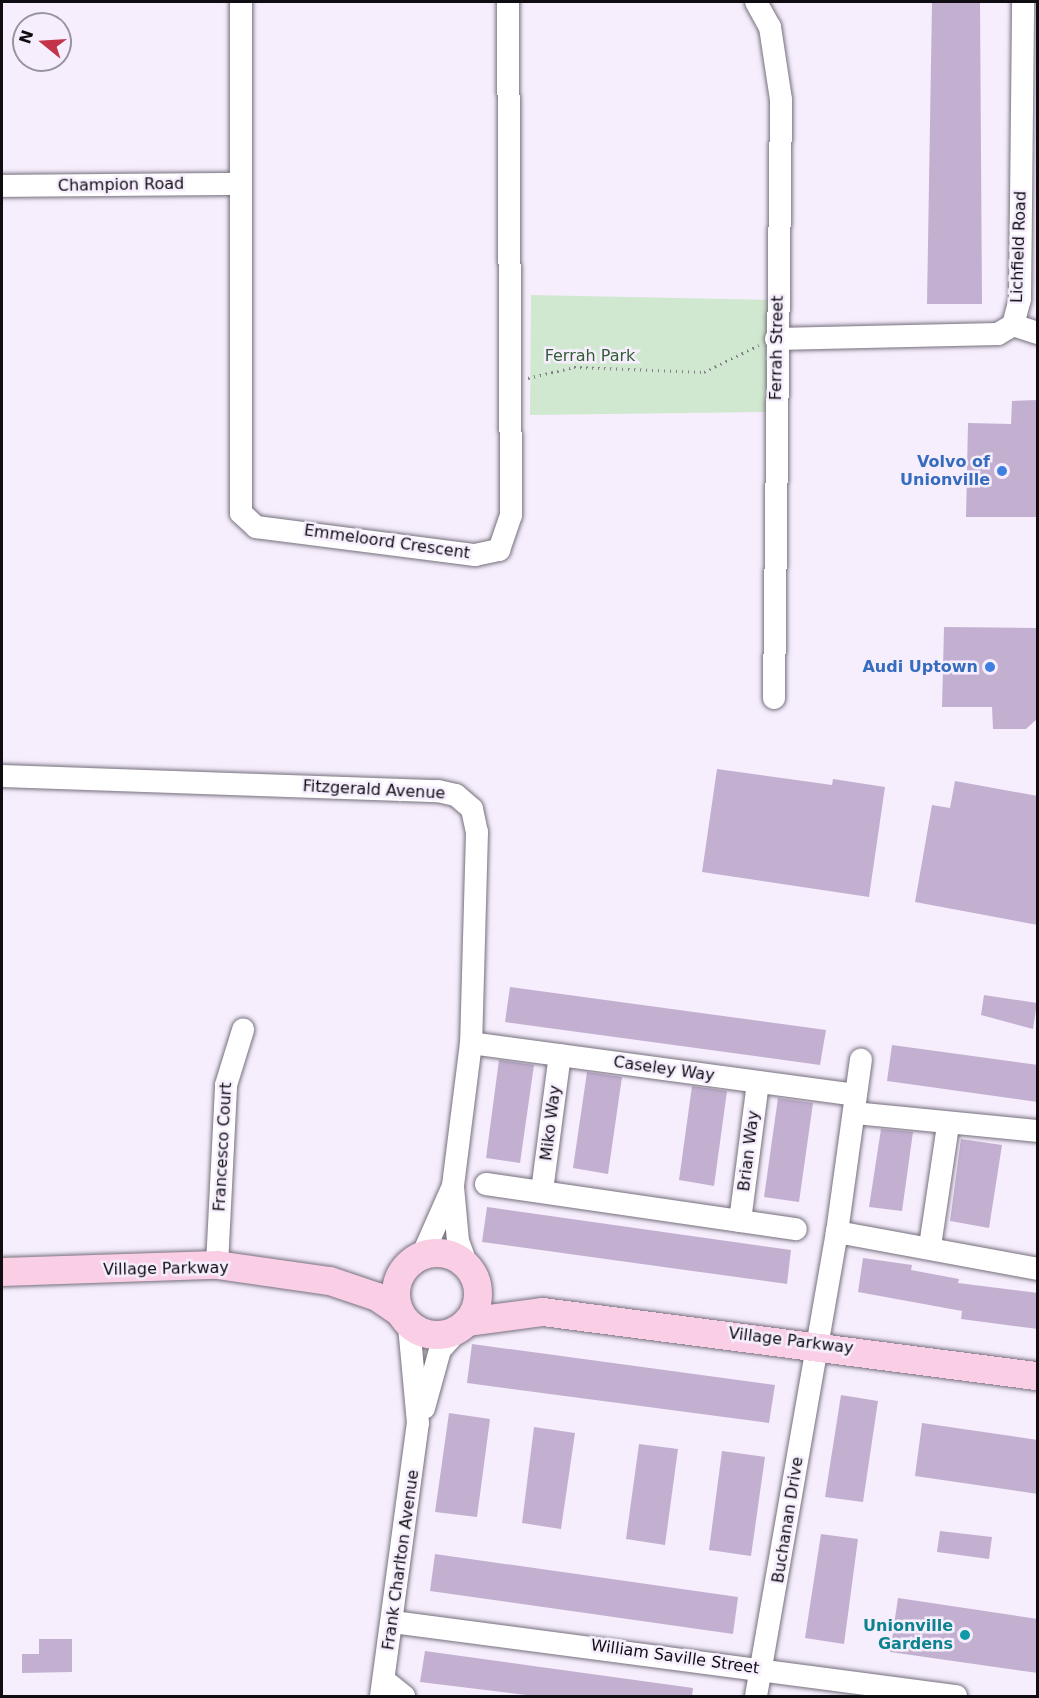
<!DOCTYPE html>
<style>
body{margin:0}
#map{position:relative;width:1039px;height:1698px;overflow:hidden;background:#f6eefd;font-family:"DejaVu Sans",sans-serif}
div>[style]{position:absolute}
.green>*{inset:0;background:#d0e8d0}
.building>*{inset:0;background:#c3b0d1}
.path>*{height:3px;margin-top:-1.5px;transform-origin:0;background:repeating-linear-gradient(90deg,#847f89 0 1.5px,transparent 0 6px)}
.roads{filter:drop-shadow(0 0 2px #766f7c) drop-shadow(0 0 2px #766f7c)}
.minor>*{height:22px;margin:-11px;padding:0 11px;transform-origin:11px;border-radius:11px;background:#fff}
.major>*{height:28px;margin:-14px;padding:0 14px;transform-origin:14px;border-radius:14px;background:#facfe5}
.major>.ring{margin:-14px;padding:0;box-sizing:content-box;background:none;border:28px solid #facfe5;border-radius:50%}
.dots>*{width:16px;height:16px;translate:-50% -50%;box-sizing:border-box;border:3px solid #f6eefd;border-radius:50%}
span{translate:-50% -50%;white-space:nowrap;text-align:center;line-height:1.15;-webkit-text-stroke:5px #f6eefd;paint-order:stroke}
.street-label{font-size:16px;color:#0f0d12}
.park-label{font-size:16px;color:#335d35}
.shop-label{font-size:16px;color:#366cbe;font-weight:700}
.right{translate:-100% -50%;text-align:right}
.culture-label{font-size:16px;color:#0d838f;font-weight:700}
.frame{position:absolute;inset:0;border:3px solid #0f0d12;pointer-events:none}
.north{position:absolute;left:12px;top:12px;width:60px;height:60px;box-sizing:border-box;background:#f6eefd;border:2px solid #9a949f;border-radius:50%;rotate:288deg;font-size:16px;font-weight:700;line-height:24px;text-align:center;color:#0f0d12}
.north::after{content:'';display:block;margin:auto;width:21px;height:27px;background:#c33349;clip-path:polygon(50% 0,100% 100%,50% 72%,0 100%)}
</style>
<div id="map">
<div class="green">
<i style="clip-path:polygon(531px 295px,772px 300px,772px 412px,530px 415px)"></i>
</div>
<div class="building">
<i style="clip-path:polygon(932px 2px,980px 2px,982px 304px,927px 304px)"></i>
<i style="clip-path:polygon(1038px 400px,1038px 517px,966px 517px,968px 423px,1011px 424px,1012px 401px)"></i>
<i style="clip-path:polygon(944px 627px,1038px 628px,1038px 718px,1026px 729px,993px 729px,992px 707px,942px 707px)"></i>
<i style="clip-path:polygon(717px 769px,832px 785px,833px 779px,885px 787px,869px 897px,702px 872px)"></i>
<i style="clip-path:polygon(955px 781px,1038px 796px,1038px 925px,915px 902px,932px 805px,950px 808px)"></i>
<i style="clip-path:polygon(510px 987px,826px 1030px,820px 1065px,505px 1022px)"></i>
<i style="clip-path:polygon(984px 995px,1037px 1003px,1033px 1029px,981px 1015px)"></i>
<i style="clip-path:polygon(892px 1045px,1038px 1065px,1038px 1102px,887px 1081px)"></i>
<i style="clip-path:polygon(499px 1060px,534px 1065px,520px 1163px,486px 1158px)"></i>
<i style="clip-path:polygon(587px 1072px,622px 1077px,608px 1174px,573px 1168px)"></i>
<i style="clip-path:polygon(692px 1086px,727px 1091px,714px 1186px,679px 1180px)"></i>
<i style="clip-path:polygon(778px 1098px,813px 1103px,799px 1202px,764px 1197px)"></i>
<i style="clip-path:polygon(881px 1129px,913px 1132px,902px 1211px,869px 1207px)"></i>
<i style="clip-path:polygon(961px 1139px,1002px 1145px,989px 1228px,950px 1221px)"></i>
<i style="clip-path:polygon(487px 1207px,791px 1250px,787px 1284px,482px 1242px)"></i>
<i style="clip-path:polygon(863px 1258px,912px 1265px,911px 1270px,959px 1279px,958px 1283px,1038px 1293px,1038px 1329px,961px 1319px,962px 1311px,858px 1292px)"></i>
<i style="clip-path:polygon(472px 1344px,775px 1385px,769px 1423px,467px 1383px)"></i>
<i style="clip-path:polygon(841px 1395px,878px 1401px,863px 1502px,825px 1497px)"></i>
<i style="clip-path:polygon(449px 1413px,490px 1419px,477px 1517px,435px 1512px)"></i>
<i style="clip-path:polygon(922px 1423px,1038px 1440px,1038px 1494px,915px 1476px)"></i>
<i style="clip-path:polygon(534px 1427px,575px 1433px,561px 1529px,522px 1523px)"></i>
<i style="clip-path:polygon(639px 1444px,678px 1449px,665px 1545px,626px 1539px)"></i>
<i style="clip-path:polygon(722px 1451px,765px 1457px,751px 1556px,709px 1550px)"></i>
<i style="clip-path:polygon(940px 1531px,992px 1537px,989px 1559px,937px 1552px)"></i>
<i style="clip-path:polygon(821px 1534px,858px 1539px,844px 1644px,805px 1638px)"></i>
<i style="clip-path:polygon(435px 1554px,738px 1597px,733px 1634px,430px 1591px)"></i>
<i style="clip-path:polygon(898px 1598px,1038px 1619px,1038px 1673px,890px 1652px)"></i>
<i style="clip-path:polygon(39px 1639px,72px 1639px,72px 1672px,22px 1673px,22px 1654px,39px 1654px)"></i>
<i style="clip-path:polygon(425px 1651px,693px 1688px,692px 1696px,534px 1696px,420px 1682px)"></i>
</div>
<div class="path">
<i style="left:528px;top:378px;width:47px;rotate:-13.4deg"></i>
<i style="left:574px;top:367px;width:130px;rotate:2.2deg"></i>
<i style="left:704px;top:372px;width:61px;rotate:-26.1deg"></i>
</div>
<div class="roads">
<div class="minor">
<i style="left:241px;top:2px;width:511px;rotate:90deg"></i>
<i style="left:241px;top:513px;width:21px;rotate:43deg"></i>
<i style="left:256px;top:527px;width:221px;rotate:7.3deg"></i>
<i style="left:475px;top:555px;width:25px;rotate:-12deg"></i>
<i style="left:499px;top:550px;width:37px;rotate:-71deg"></i>
<i style="left:511px;top:515px;width:513px;rotate:-90.34deg"></i>
<i style="left:756px;top:2px;width:29px;rotate:61deg"></i>
<i style="left:770px;top:27px;width:74px;rotate:81.4deg"></i>
<i style="left:781px;top:100px;width:598px;rotate:90.67deg"></i>
<i style="left:2px;top:186px;width:239px;rotate:-0.5deg"></i>
<i style="left:1013px;top:325px;width:26px;rotate:18deg"></i>
<i style="left:776px;top:339px;width:222px;rotate:-1.3deg"></i>
<i style="left:998px;top:334px;width:17px;rotate:-31deg"></i>
<i style="left:1013px;top:325px;width:27px;rotate:-75deg"></i>
<i style="left:1020px;top:299px;width:297px;rotate:-89.4deg"></i>
<i style="left:2px;top:776px;width:436px;rotate:2deg"></i>
<i style="left:438px;top:791px;width:18px;rotate:13deg"></i>
<i style="left:456px;top:795px;width:21px;rotate:41deg"></i>
<i style="left:472px;top:809px;width:24px;rotate:78deg"></i>
<i style="left:477px;top:832px;width:211px;rotate:91.6deg"></i>
<i style="left:471px;top:1043px;width:144px;rotate:97.2deg"></i>
<i style="left:453px;top:1186px;width:77px;rotate:113.9deg"></i>
<i style="left:471px;top:1043px;width:388px;rotate:7.7deg"></i>
<i style="left:854px;top:1113px;width:185px;rotate:5.6deg"></i>
<i style="left:486px;top:1184px;width:313px;rotate:8.3deg"></i>
<i style="left:453px;top:1187px;width:54px;rotate:84.7deg"></i>
<i style="left:458px;top:1241px;width:27px;rotate:70deg"></i>
<i style="left:542px;top:1191px;width:137px;rotate:-82.5deg"></i>
<i style="left:740px;top:1221px;width:140px;rotate:-82.6deg"></i>
<i style="left:837px;top:1232px;width:204px;rotate:10.4deg"></i>
<i style="left:930px;top:1246px;width:122px;rotate:-81.5deg"></i>
<i style="left:217px;top:1265px;width:180px;rotate:-87.1deg"></i>
<i style="left:226px;top:1085px;width:58px;rotate:-72.8deg"></i>
<i style="left:424px;top:1408px;width:60px;rotate:-74.6deg"></i>
<i style="left:440px;top:1350px;width:25px;rotate:-48deg"></i>
<i style="left:393px;top:1622px;width:568px;rotate:7.49deg"></i>
<i style="left:384px;top:1680px;width:26px;rotate:39deg"></i>
<i style="left:381px;top:1696px;width:275px;rotate:-82.3deg"></i>
<i style="left:418px;top:1423px;width:97px;rotate:-95.3deg"></i>
<i style="left:756px;top:1696px;width:471px;rotate:-80.1deg"></i>
<i style="left:837px;top:1232px;width:174px;rotate:-82.1deg"></i>
</div>
<div class="major">
<i class="ring" style="left:396px;top:1253px;width:54px;height:54px"></i>
<i style="left:2px;top:1272px;width:215px;rotate:-1.9deg"></i>
<i style="left:217px;top:1265px;width:114px;rotate:8.1deg"></i>
<i style="left:330px;top:1281px;width:50px;rotate:18.8deg"></i>
<i style="left:377px;top:1297px;width:27px;rotate:34deg"></i>
<i style="left:467px;top:1322px;width:77px;rotate:-7.5deg"></i>
<i style="left:543px;top:1312px;width:499px;rotate:7.4deg"></i>
</div>
</div>
<div class="dots">
<i style="left:1002px;top:471px;background:#3f7fe0"></i>
<i style="left:990px;top:667px;background:#3f7fe0"></i>
<i style="left:965px;top:1635px;background:#0f9aa8"></i>
</div>
<div class="street-label">
<span style="left:121px;top:185px;rotate:-1deg">Champion Road</span>
<span style="left:1019px;top:247px;rotate:-88deg">Lichfield Road</span>
<span style="left:777px;top:348px;rotate:-89deg">Ferrah Street</span>
<span style="left:387px;top:542px;rotate:8deg">Emmeloord Crescent</span>
<span style="left:374px;top:790px;rotate:3deg">Fitzgerald Avenue</span>
<span style="left:664px;top:1069px;rotate:8deg">Caseley Way</span>
<span style="left:551px;top:1123px;rotate:-83deg">Miko Way</span>
<span style="left:223px;top:1147px;rotate:-87deg">Francesco Court</span>
<span style="left:749px;top:1151px;rotate:-83deg">Brian Way</span>
<span style="left:166px;top:1269px;rotate:-1deg">Village Parkway</span>
<span style="left:791px;top:1341px;rotate:7deg">Village Parkway</span>
<span style="left:788px;top:1520px;rotate:-81deg">Buchanan Drive</span>
<span style="left:401px;top:1560px;rotate:-82deg">Frank Charlton Avenue</span>
<span style="left:675px;top:1657px;rotate:8deg">William Saville Street</span>
</div>
<div class="park-label">
<span style="left:590px;top:356px">Ferrah Park</span>
</div>
<div class="shop-label">
<span class="right" style="left:990px;top:471px">Volvo of<br>Unionville</span>
<span class="right" style="left:978px;top:667px">Audi Uptown</span>
</div>
<div class="culture-label">
<span class="right" style="left:953px;top:1635px">Unionville<br>Gardens</span>
</div>
<div class="frame"></div>
<div class="north">N</div>
</div>
